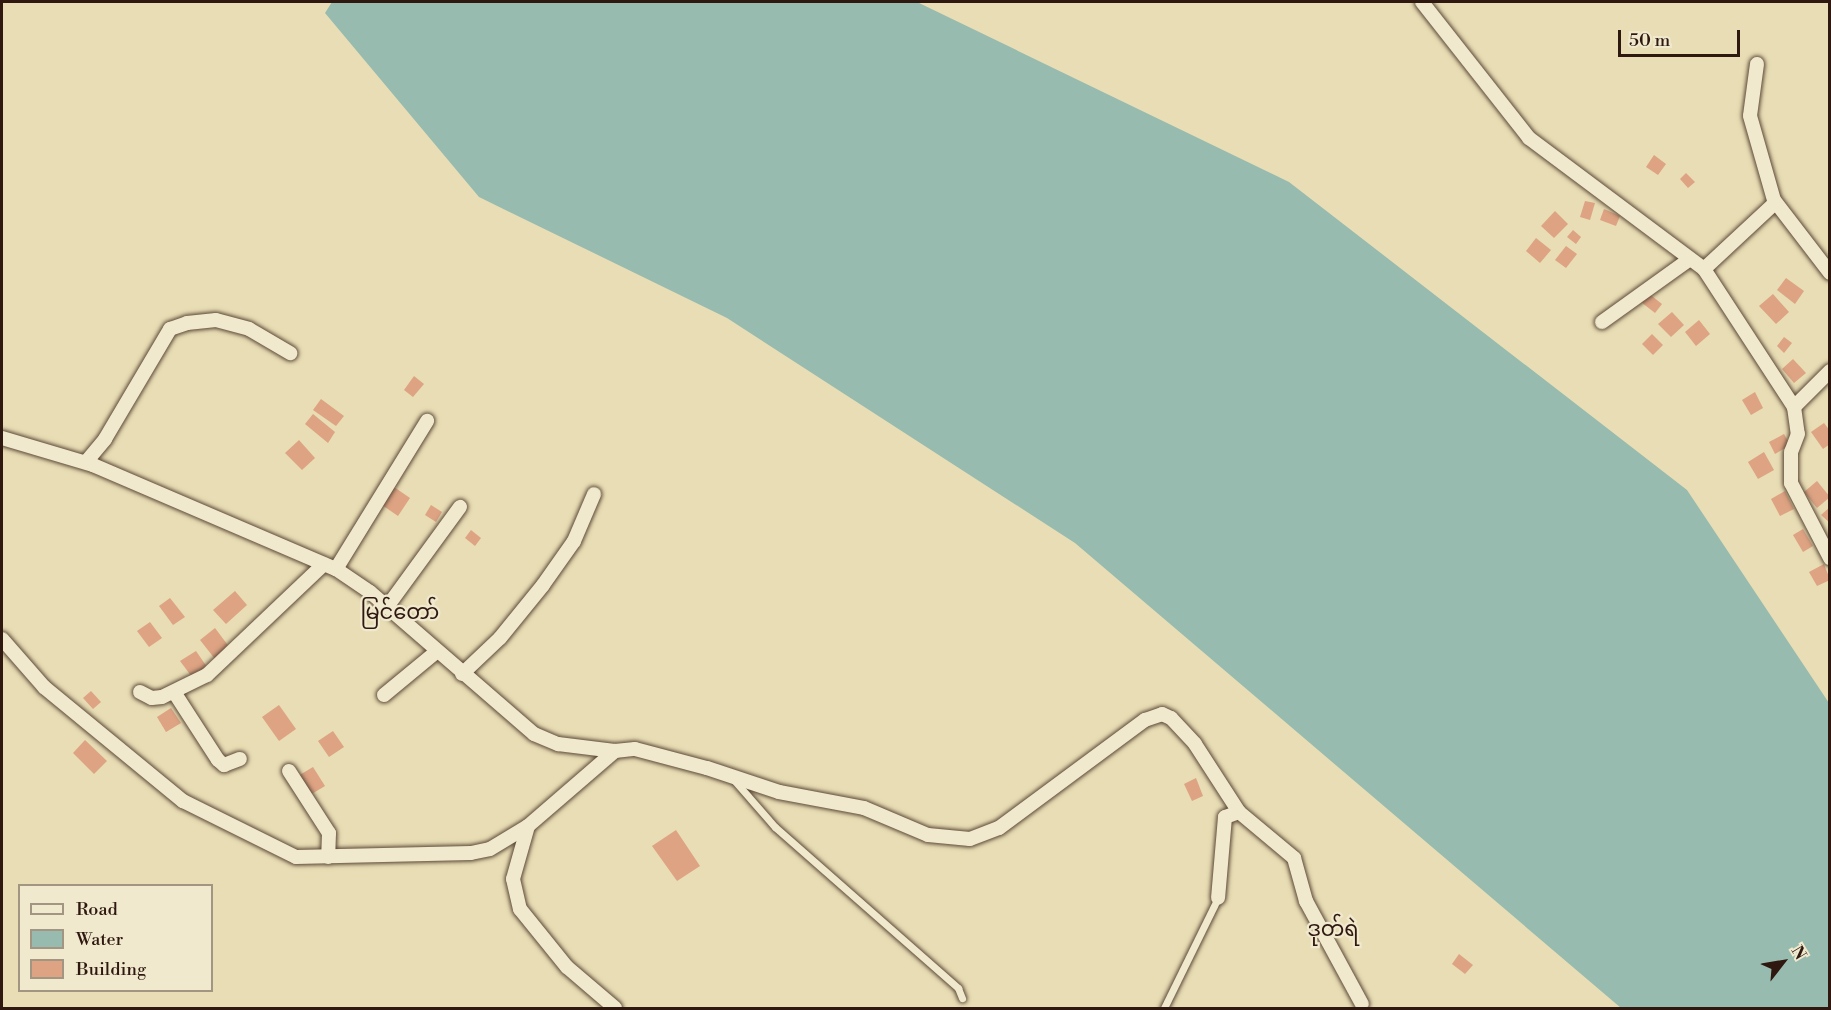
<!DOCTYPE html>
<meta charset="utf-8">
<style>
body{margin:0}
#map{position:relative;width:1831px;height:1010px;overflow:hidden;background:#e8ddb4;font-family:"Libre Bodoni","Noto Sans Myanmar",serif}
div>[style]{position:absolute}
.water>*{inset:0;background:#97bbaf}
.building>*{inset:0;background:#dda383}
.roads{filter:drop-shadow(0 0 2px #5c4938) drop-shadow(0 0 2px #5c4938)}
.lane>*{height:7px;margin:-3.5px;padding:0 3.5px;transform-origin:3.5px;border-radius:3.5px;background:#f0e9ce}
.street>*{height:14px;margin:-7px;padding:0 7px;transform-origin:7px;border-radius:7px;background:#f0e9ce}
span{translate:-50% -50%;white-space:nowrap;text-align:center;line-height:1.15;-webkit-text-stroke:4.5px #f0e9ce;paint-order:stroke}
.quarter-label{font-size:21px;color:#2e180f}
.frame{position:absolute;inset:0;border:3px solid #2e180f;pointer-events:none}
.legend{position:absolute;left:18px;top:884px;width:195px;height:108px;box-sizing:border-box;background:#f0e9ce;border:2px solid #a29582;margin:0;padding:8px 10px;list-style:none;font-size:18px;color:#2e180f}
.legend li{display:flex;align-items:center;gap:12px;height:30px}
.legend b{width:30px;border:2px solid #a29582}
.north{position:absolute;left:1753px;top:932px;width:60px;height:60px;-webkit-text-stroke:4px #f0e9ce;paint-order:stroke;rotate:59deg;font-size:16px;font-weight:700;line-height:24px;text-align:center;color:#2e180f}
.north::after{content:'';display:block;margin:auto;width:21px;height:27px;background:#2e180f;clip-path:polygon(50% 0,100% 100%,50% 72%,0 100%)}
.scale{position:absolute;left:1618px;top:30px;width:122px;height:27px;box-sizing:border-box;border:3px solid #2e180f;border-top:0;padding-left:8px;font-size:18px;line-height:21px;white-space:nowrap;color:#2e180f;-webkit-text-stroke:4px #f0e9ce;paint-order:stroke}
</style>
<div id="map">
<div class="water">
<i style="clip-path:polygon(332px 2px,917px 2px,1289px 182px,1687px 490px,1829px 703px,1829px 1008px,1621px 1008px,1075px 543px,727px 318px,479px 197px,325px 13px)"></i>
</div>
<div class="building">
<i style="clip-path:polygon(1654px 155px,1666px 164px,1658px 175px,1646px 167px)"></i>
<i style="clip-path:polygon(1686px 173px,1695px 182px,1688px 188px,1680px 179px)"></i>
<i style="clip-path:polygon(1585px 201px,1595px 203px,1590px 220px,1580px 217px)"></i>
<i style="clip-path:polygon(1604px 209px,1620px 216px,1616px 226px,1600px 220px)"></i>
<i style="clip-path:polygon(1555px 211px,1568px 224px,1554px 238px,1541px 226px)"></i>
<i style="clip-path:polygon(1573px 230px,1581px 237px,1576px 244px,1567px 237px)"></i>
<i style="clip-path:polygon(1536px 238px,1551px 250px,1540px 263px,1526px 251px)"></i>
<i style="clip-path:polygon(1566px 246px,1577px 254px,1566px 268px,1555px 260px)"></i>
<i style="clip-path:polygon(1786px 278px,1804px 291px,1795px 304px,1777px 290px)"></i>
<i style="clip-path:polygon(1648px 293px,1662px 304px,1655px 313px,1641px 302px)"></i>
<i style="clip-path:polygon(1773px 294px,1789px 312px,1776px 324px,1759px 306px)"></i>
<i style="clip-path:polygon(1672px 312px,1684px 325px,1671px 337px,1658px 324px)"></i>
<i style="clip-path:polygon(1699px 320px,1710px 334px,1696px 346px,1685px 332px)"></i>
<i style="clip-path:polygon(1652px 334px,1663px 345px,1653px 355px,1642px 344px)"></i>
<i style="clip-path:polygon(1784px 337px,1792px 343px,1784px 353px,1777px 346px)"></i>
<i style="clip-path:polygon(1793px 359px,1806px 373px,1794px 383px,1782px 369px)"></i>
<i style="clip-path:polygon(414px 376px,424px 384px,413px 397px,404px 390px)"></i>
<i style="clip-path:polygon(1755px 392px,1763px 408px,1751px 415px,1742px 400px)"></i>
<i style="clip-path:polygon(321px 399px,344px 416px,336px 426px,313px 410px)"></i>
<i style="clip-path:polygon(313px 414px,335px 432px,328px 443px,305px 424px)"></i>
<i style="clip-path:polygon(1824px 423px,1830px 431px,1830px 444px,1823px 449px,1811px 432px)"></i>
<i style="clip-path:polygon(1784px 434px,1790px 445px,1775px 454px,1769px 442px)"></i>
<i style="clip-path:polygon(299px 440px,315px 458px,302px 470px,285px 453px)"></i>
<i style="clip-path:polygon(1764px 452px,1774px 470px,1758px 479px,1748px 462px)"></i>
<i style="clip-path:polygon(1817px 481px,1830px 497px,1817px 508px,1804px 492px)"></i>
<i style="clip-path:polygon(394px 487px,410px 498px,398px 516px,382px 505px)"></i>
<i style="clip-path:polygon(1785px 491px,1794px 509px,1780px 516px,1771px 499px)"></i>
<i style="clip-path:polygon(431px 505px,442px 512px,436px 522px,425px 515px)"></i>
<i style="clip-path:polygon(1830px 507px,1830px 523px,1821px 515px)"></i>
<i style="clip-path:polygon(1803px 529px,1813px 546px,1803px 552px,1793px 535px)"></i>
<i style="clip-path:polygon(471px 530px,481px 538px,475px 546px,465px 538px)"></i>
<i style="clip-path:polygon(1824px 564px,1830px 580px,1817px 586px,1809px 572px)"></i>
<i style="clip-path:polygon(235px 591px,247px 605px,226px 624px,213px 610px)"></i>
<i style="clip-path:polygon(170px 598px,185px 617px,173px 625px,159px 606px)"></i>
<i style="clip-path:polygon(150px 622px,162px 638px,149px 647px,137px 631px)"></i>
<i style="clip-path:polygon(215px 628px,230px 648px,215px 659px,200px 640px)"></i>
<i style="clip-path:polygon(196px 651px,207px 667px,192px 677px,180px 661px)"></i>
<i style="clip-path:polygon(91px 691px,101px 702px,93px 709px,83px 698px)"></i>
<i style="clip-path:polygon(279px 705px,296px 729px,279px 741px,262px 717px)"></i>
<i style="clip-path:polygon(171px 708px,181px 723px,166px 732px,157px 717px)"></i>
<i style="clip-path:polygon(333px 731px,344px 747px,329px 757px,318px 741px)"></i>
<i style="clip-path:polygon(85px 740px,107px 761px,94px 774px,73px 753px)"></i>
<i style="clip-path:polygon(313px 767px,325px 786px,310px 795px,298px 776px)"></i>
<i style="clip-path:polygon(1196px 778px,1203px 796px,1192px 801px,1184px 784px)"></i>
<i style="clip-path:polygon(676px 830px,700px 866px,677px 881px,652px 846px)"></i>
<i style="clip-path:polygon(1459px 954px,1473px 965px,1465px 974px,1452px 964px)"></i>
</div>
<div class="roads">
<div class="lane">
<i style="left:734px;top:780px;width:62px;rotate:48.9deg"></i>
<i style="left:775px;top:827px;width:244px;rotate:41.3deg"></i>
<i style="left:958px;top:988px;width:11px;rotate:68deg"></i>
<i style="left:1164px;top:1008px;width:123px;rotate:-63.9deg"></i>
</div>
<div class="street">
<i style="left:1422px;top:2px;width:173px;rotate:51.8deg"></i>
<i style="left:1529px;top:138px;width:219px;rotate:36.8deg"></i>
<i style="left:1704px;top:269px;width:165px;rotate:56.9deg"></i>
<i style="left:1794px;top:407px;width:27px;rotate:82deg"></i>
<i style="left:1798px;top:434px;width:19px;rotate:111deg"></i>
<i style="left:1791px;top:452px;width:31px;rotate:90deg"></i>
<i style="left:1791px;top:483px;width:85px;rotate:62.5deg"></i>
<i style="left:1757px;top:64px;width:52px;rotate:97.7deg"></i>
<i style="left:1750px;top:116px;width:87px;rotate:74.1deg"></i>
<i style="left:1774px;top:200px;width:92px;rotate:52.5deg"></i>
<i style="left:1704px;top:269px;width:97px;rotate:-42.9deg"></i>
<i style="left:1602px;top:322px;width:108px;rotate:-35.6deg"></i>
<i style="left:1794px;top:407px;width:51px;rotate:-45deg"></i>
<i style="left:2px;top:438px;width:95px;rotate:16.5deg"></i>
<i style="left:93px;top:465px;width:264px;rotate:23.2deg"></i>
<i style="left:336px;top:569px;width:41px;rotate:34.1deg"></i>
<i style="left:370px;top:592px;width:217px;rotate:40.9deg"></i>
<i style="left:534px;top:734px;width:26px;rotate:23deg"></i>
<i style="left:558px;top:744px;width:57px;rotate:7deg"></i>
<i style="left:615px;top:751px;width:20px;rotate:-6deg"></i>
<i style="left:635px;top:749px;width:74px;rotate:14.8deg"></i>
<i style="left:707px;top:768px;width:76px;rotate:18.4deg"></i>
<i style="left:779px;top:792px;width:86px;rotate:10.7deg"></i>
<i style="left:864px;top:808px;width:69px;rotate:22.9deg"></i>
<i style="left:928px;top:835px;width:42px;rotate:5.4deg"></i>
<i style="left:970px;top:839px;width:31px;rotate:-21deg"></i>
<i style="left:999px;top:828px;width:182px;rotate:-36.5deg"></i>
<i style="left:1145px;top:720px;width:18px;rotate:-19deg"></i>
<i style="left:1162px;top:714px;width:10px;rotate:24deg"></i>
<i style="left:1171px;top:718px;width:35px;rotate:47deg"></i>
<i style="left:1195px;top:744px;width:81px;rotate:57.1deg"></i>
<i style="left:1239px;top:812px;width:15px;rotate:160deg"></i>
<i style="left:1225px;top:817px;width:81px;rotate:94.9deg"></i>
<i style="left:86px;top:462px;width:30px;rotate:-50deg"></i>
<i style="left:105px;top:439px;width:128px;rotate:-59.4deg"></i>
<i style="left:170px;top:329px;width:18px;rotate:-19deg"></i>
<i style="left:187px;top:323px;width:29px;rotate:-6deg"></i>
<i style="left:216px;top:320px;width:34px;rotate:15deg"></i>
<i style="left:249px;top:329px;width:48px;rotate:30.3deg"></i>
<i style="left:336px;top:569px;width:174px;rotate:-58.4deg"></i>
<i style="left:387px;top:607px;width:124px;rotate:-53.9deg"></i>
<i style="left:2px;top:639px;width:64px;rotate:48.8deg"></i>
<i style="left:44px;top:687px;width:180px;rotate:39.4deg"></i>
<i style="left:183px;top:801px;width:126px;rotate:26.4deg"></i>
<i style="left:296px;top:857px;width:175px;rotate:-1.3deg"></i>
<i style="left:471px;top:853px;width:19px;rotate:-12deg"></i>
<i style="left:490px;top:849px;width:44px;rotate:-31.2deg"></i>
<i style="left:528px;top:826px;width:115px;rotate:-40.8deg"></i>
<i style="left:462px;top:674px;width:52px;rotate:-43.5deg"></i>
<i style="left:500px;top:638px;width:68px;rotate:-50.9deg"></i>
<i style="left:543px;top:585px;width:54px;rotate:-54.8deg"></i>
<i style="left:574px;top:541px;width:51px;rotate:-66.9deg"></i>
<i style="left:140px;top:692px;width:13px;rotate:27deg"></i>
<i style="left:152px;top:698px;width:10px;rotate:-6deg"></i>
<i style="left:162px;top:697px;width:50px;rotate:-26.1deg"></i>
<i style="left:207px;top:675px;width:161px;rotate:-43.5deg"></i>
<i style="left:174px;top:692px;width:81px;rotate:57.1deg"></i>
<i style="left:218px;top:760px;width:8px;rotate:40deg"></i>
<i style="left:224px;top:765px;width:17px;rotate:-21deg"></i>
<i style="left:384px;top:695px;width:67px;rotate:-39.6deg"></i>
<i style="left:289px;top:771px;width:74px;rotate:57.2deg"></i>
<i style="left:329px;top:833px;width:24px;rotate:92deg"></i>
<i style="left:1239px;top:812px;width:72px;rotate:39.9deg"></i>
<i style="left:1294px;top:858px;width:45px;rotate:74.4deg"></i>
<i style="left:1306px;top:901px;width:117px;rotate:61.5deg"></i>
<i style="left:528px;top:826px;width:55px;rotate:105.8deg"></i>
<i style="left:513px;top:879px;width:31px;rotate:77deg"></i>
<i style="left:520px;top:909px;width:75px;rotate:51deg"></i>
<i style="left:567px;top:967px;width:63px;rotate:40.5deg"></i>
</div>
</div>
<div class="quarter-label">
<span style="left:400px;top:613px">မြင်တော်</span>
<span style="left:1333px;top:930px">ဒုတ်ရဲ</span>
</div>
<div class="frame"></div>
<ul class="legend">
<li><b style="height:8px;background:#f0e9ce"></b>Road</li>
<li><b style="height:16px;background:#97bbaf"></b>Water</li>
<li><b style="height:16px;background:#dda383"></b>Building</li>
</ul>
<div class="north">N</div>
<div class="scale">50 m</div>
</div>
